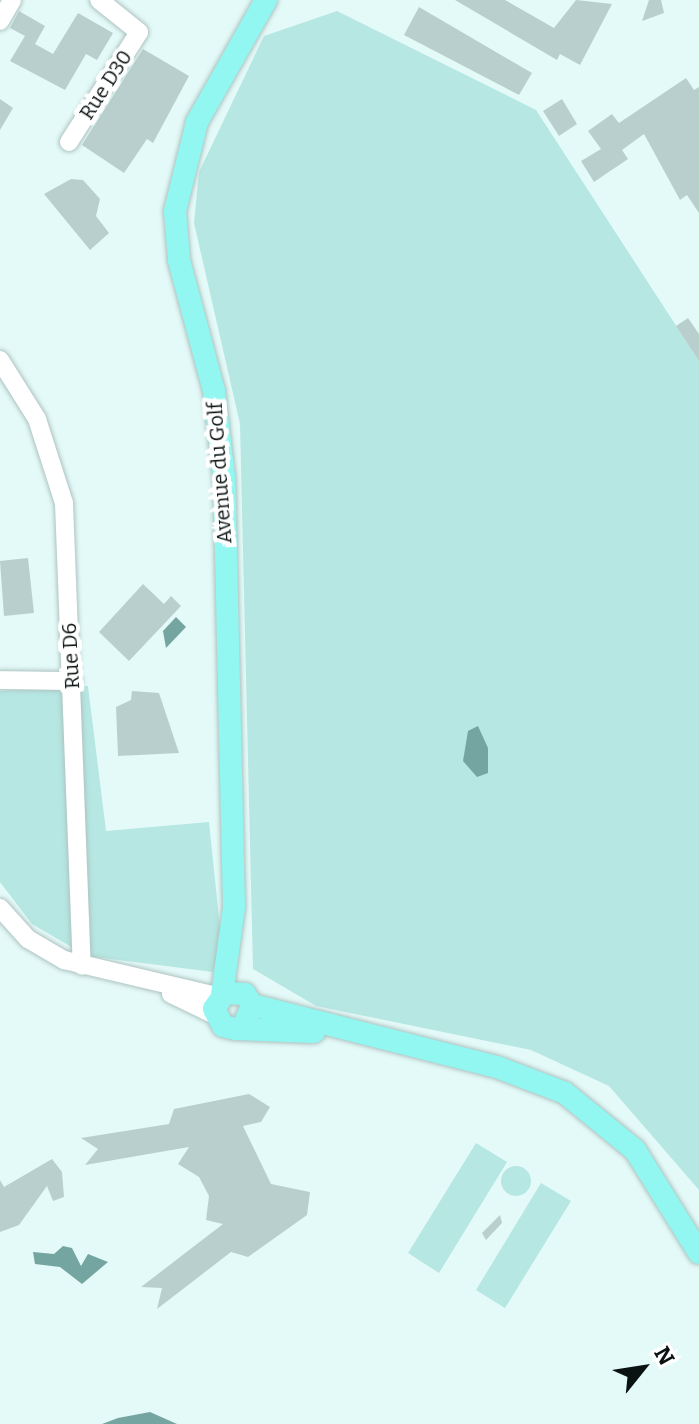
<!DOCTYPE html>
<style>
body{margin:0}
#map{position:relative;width:699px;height:1424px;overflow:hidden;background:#e4faf8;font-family:Bitter,serif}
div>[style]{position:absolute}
.green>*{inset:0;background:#b6e7e2}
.round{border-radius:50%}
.water>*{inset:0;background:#74a5a1}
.building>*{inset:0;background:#b9cfcd}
.roads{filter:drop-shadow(0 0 2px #adc3c1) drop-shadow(0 0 2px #adc3c1)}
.minor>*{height:18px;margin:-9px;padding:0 9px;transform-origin:9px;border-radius:9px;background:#fff}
.major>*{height:22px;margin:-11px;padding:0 11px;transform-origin:11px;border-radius:11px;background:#92f7f1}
span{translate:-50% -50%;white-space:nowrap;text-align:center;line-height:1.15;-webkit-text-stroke:8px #fff;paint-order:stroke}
.street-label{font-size:20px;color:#0b1212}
.north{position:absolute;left:603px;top:1328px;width:80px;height:80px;-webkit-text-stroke:6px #fff;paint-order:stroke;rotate:60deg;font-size:22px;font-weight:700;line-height:32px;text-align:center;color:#0b1212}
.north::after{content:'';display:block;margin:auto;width:28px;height:36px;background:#0b1212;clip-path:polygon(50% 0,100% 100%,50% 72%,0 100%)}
</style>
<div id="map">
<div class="green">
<i style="clip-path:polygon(337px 11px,536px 110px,699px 361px,699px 1190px,609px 1086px,531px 1050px,316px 1006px,253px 969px,240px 424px,194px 223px,199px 172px,264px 36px)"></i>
<i style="clip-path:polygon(88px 686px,106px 831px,209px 822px,221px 937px,213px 972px,87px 956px,32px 924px,0 882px,0 691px)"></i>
<i style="clip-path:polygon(476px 1143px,507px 1162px,439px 1273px,408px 1253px)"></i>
<i class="round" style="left:501px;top:1166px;width:30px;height:30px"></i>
<i style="clip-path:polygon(541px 1183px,571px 1201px,505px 1308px,476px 1290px)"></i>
</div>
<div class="water">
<i style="clip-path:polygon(176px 617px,186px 627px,166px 648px,163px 631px)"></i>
<i style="clip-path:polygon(478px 726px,488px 748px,488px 773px,477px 777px,463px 761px,468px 731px)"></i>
<i style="clip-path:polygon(63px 1246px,72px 1248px,81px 1266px,88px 1254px,108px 1262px,82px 1284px,60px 1267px,35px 1264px,33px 1252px,54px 1254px)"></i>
<i style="clip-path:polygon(150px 1412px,177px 1424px,102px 1424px,118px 1418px)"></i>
</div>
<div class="building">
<i style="clip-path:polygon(455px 0,505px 0,554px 28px,576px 0,612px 4px,580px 65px,560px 54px,557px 60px)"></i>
<i style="clip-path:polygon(649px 0,661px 0,664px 13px,642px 21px)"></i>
<i style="clip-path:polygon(419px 7px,532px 73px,519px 95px,404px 35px)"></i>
<i style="clip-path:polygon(19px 11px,45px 26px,35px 44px,53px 54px,78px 13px,113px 33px,97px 60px,86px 54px,65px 90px,10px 61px,25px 36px,10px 28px)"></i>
<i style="clip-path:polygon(143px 49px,189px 76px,153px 143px,147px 139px,124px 173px,82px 145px)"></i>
<i style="clip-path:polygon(686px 78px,694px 90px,699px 87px,699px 213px,687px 195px,680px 200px,644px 134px,622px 150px,628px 159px,594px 182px,581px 161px,601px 149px,588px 131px,612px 114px,619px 123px)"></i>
<i style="clip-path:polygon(0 99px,13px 108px,0 130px)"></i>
<i style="clip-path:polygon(562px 99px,577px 124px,559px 136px,543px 111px)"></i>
<i style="clip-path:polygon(71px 179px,83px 180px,100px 199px,96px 216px,109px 233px,90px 250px,44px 194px)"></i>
<i style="clip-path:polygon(688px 318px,699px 334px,699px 361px,676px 326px)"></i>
<i style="clip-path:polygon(28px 558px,34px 613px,4px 616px,0 561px)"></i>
<i style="clip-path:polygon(143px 584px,164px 604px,171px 596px,181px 606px,129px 661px,99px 632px)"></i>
<i style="clip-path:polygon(132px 691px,159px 693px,179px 753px,118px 756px,116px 707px,131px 700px)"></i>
<i style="clip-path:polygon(249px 1094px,270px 1107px,261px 1122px,243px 1126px,271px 1184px,310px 1192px,307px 1215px,248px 1257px,231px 1252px,157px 1309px,162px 1288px,141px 1287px,223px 1224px,206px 1220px,209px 1196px,199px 1177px,178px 1164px,189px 1147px,85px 1165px,98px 1149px,81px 1138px,169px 1124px,174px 1109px)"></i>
<i style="clip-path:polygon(52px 1159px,62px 1172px,64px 1197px,53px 1201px,47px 1186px,19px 1225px,0 1232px,0 1180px,4px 1187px)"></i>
<i style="clip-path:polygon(500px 1215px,502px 1223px,486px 1240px,482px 1233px)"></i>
</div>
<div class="roads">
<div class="minor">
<i style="left:0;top:21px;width:24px;rotate:-60deg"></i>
<i style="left:69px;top:142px;width:130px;rotate:-57.5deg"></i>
<i style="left:139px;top:32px;width:51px;rotate:-141.3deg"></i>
<i style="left:0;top:360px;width:70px;rotate:57.9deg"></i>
<i style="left:37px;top:419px;width:88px;rotate:72.2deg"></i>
<i style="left:64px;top:503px;width:463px;rotate:87.8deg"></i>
<i style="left:0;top:680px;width:73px;rotate:0.8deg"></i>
<i style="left:0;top:908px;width:42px;rotate:47.9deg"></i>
<i style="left:28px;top:939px;width:42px;rotate:30.3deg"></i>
<i style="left:64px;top:960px;width:160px;rotate:13.3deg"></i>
<i style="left:171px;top:994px;width:49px;rotate:25.5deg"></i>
</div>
<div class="major">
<i style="left:222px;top:995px;width:89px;rotate:-82.2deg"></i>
<i style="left:234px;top:907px;width:430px;rotate:-91.3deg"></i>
<i style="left:224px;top:477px;width:87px;rotate:-96.6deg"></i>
<i style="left:214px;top:391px;width:136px;rotate:-105deg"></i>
<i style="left:179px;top:260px;width:49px;rotate:-94.7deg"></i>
<i style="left:175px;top:211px;width:92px;rotate:-76.1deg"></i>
<i style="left:197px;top:122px;width:140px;rotate:-60.5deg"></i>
<i style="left:252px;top:1005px;width:253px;rotate:14.2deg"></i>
<i style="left:497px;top:1067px;width:73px;rotate:20.9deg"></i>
<i style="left:565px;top:1093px;width:90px;rotate:39.2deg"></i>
<i style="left:635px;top:1150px;width:121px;rotate:58.1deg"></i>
<i style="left:242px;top:1029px;width:26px;rotate:-67deg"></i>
<i style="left:252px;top:1005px;width:13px;rotate:-122deg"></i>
<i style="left:245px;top:994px;width:20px;rotate:-177deg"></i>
<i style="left:225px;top:993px;width:19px;rotate:125deg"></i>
<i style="left:214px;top:1009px;width:19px;rotate:62deg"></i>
<i style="left:223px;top:1026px;width:13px;rotate:13deg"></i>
<i style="left:236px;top:1029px;width:78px;rotate:2.2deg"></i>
</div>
</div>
<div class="street-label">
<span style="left:106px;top:85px;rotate:-57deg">Rue D30</span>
<span style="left:220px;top:473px;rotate:-94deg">Avenue du Golf</span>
<span style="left:71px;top:656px;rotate:-93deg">Rue D6</span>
</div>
<div class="north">N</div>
</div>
